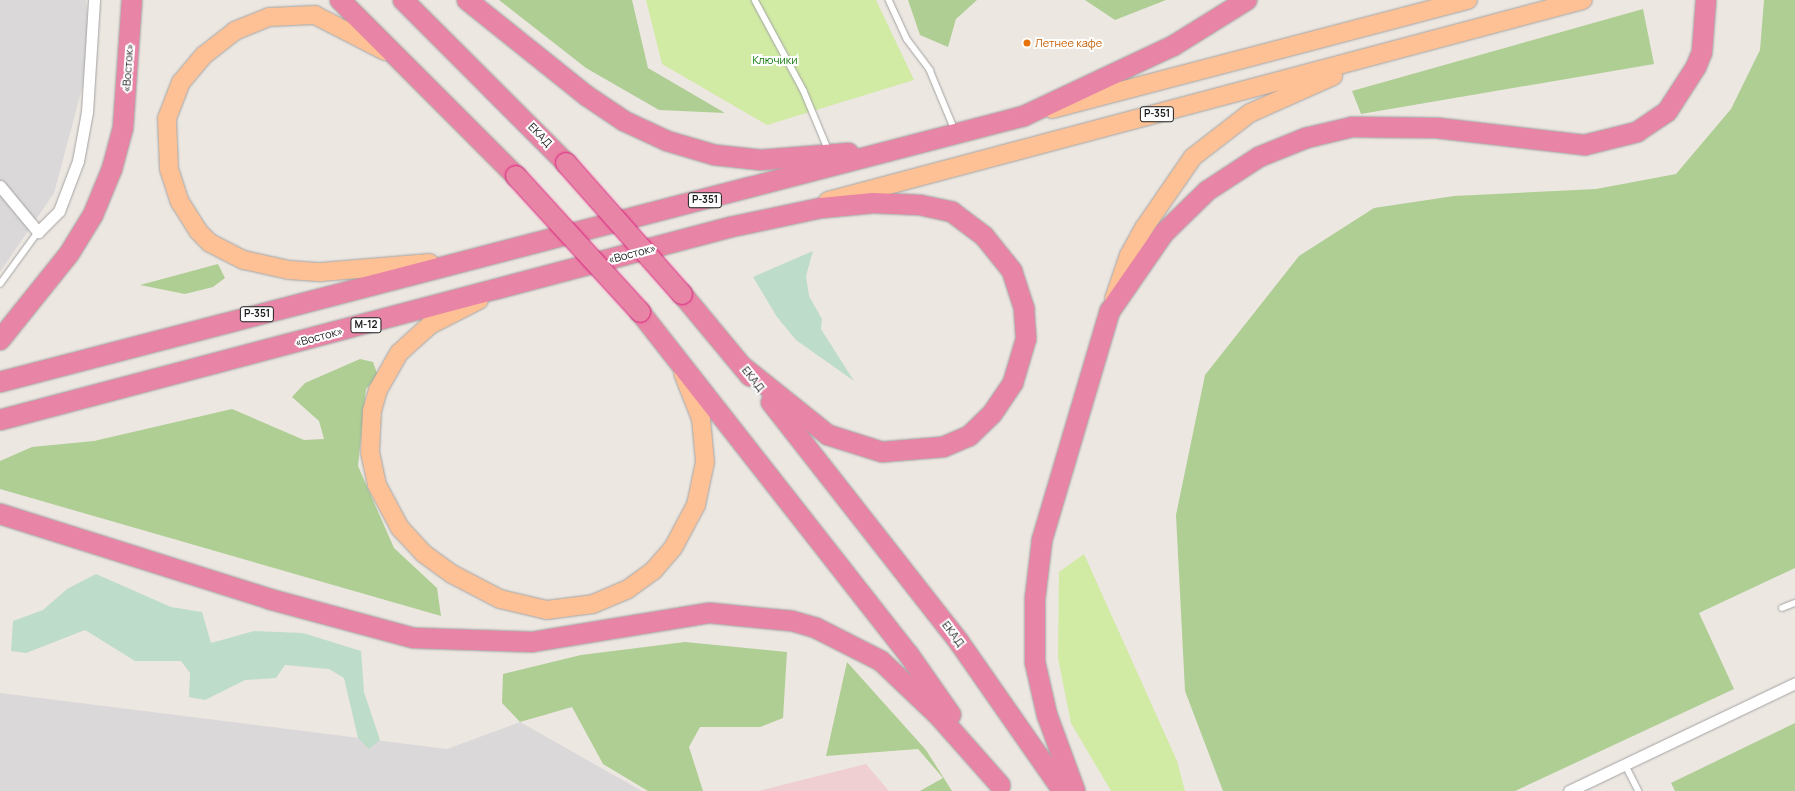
<!DOCTYPE html>
<meta charset="utf-8">
<style>
body{margin:0}
#map{position:relative;width:1795px;height:791px;overflow:hidden;background:#ede7e1;font-family:Manrope,sans-serif}
div>[style]{position:absolute}
.residential>*{inset:0;background:#dad8d9}
.commercial>*{inset:0;background:#efcfd2}
.grass>*{inset:0;background:#d1eaa4}
.forest>*{inset:0;background:#aece94}
.wetland>*{inset:0;background:#bddcc9}
.roads{filter:drop-shadow(0 0 1px #a3a3a3) drop-shadow(0 0 1px #a3a3a3)}
.lane>*{height:5.5px;margin:-2.75px;padding:0 2.75px;transform-origin:2.75px;border-radius:2.75px;background:#fff}
.street>*{height:11px;margin:-5.5px;padding:0 5.5px;transform-origin:5.5px;border-radius:5.5px;background:#fff}
.primary>*{height:18px;margin:-9px;padding:0 9px;transform-origin:9px;border-radius:9px;background:#fec195}
.highway>*{height:20px;margin:-10px;padding:0 10px;transform-origin:10px;border-radius:10px;background:#e885a6}
.bridges{filter:drop-shadow(0 0 1px #da1f7b) drop-shadow(0 0 1px #da1f7b)}
.highway-bridge>*{height:20px;margin:-10px;padding:0 10px;transform-origin:10px;border-radius:10px;background:#e885a6}
.dots>*{width:11px;height:11px;translate:-50% -50%;box-sizing:border-box;border:2px solid #fff;border-radius:50%}
span{translate:-50% -50%;white-space:nowrap;text-align:center;line-height:1.15;-webkit-text-stroke:4px #fff;paint-order:stroke}
.shield-label span{padding:1px 3px;background:#fff;border:1px solid;border-radius:3px;-webkit-text-stroke-width:0}
.shield-label{font-size:10px;color:#1c1c1c;font-weight:700}
.food-label{font-size:11px;color:#c56008}
.left{translate:0 -50%;text-align:left}
.park-label{font-size:11px;color:#107a09}
.street-label{font-size:11px;color:#1c1c1c}
</style>
<div id="map">
<div class="residential">
<i style="clip-path:polygon(0 0,86px 0,88px 20px,83px 85px,54px 193px,0 272px)"></i>
<i style="clip-path:polygon(0 693px,447px 749px,520px 722px,642px 791px,0 791px)"></i>
</div>
<div class="commercial">
<i style="clip-path:polygon(866px 764px,889px 791px,758px 791px)"></i>
</div>
<div class="grass">
<i style="clip-path:polygon(646px 0,876px 0,914px 80px,767px 125px,662px 64px)"></i>
<i style="clip-path:polygon(1084px 554px,1177px 761px,1185px 791px,1111px 791px,1071px 723px,1058px 658px,1059px 572px)"></i>
</div>
<div class="forest">
<i style="clip-path:polygon(499px 0,632px 0,648px 68px,725px 113px,659px 110px,586px 68px)"></i>
<i style="clip-path:polygon(908px 0,977px 0,956px 19px,948px 47px,920px 35px)"></i>
<i style="clip-path:polygon(1085px 0,1166px 0,1115px 20px)"></i>
<i style="clip-path:polygon(1764px 0,1795px 0,1795px 568px,1699px 613px,1734px 689px,1515px 791px,1223px 791px,1185px 691px,1176px 515px,1205px 375px,1299px 256px,1374px 208px,1454px 196px,1596px 189px,1676px 174px,1731px 109px,1760px 50px)"></i>
<i style="clip-path:polygon(1643px 9px,1654px 64px,1361px 114px,1352px 91px)"></i>
<i style="clip-path:polygon(218px 264px,225px 278px,213px 287px,185px 294px,140px 285px)"></i>
<i style="clip-path:polygon(360px 359px,373px 362px,378px 376px,366px 389px,358px 466px,394px 548px,437px 588px,441px 616px,0 489px,0 461px,32px 447px,94px 441px,232px 409px,304px 440px,324px 439px,319px 421px,292px 397px,305px 383px)"></i>
<i style="clip-path:polygon(685px 642px,787px 652px,783px 718px,760px 727px,700px 727px,689px 747px,703px 791px,648px 791px,603px 764px,572px 707px,520px 722px,502px 703px,503px 674px,581px 655px)"></i>
<i style="clip-path:polygon(847px 662px,926px 750px,952px 791px,920px 791px,943px 778px,918px 749px,826px 756px)"></i>
<i style="clip-path:polygon(1795px 723px,1795px 791px,1675px 791px,1671px 783px)"></i>
</div>
<div class="wetland">
<i style="clip-path:polygon(813px 251px,806px 276px,809px 296px,822px 319px,821px 329px,854px 381px,796px 340px,777px 317px,753px 277px)"></i>
<i style="clip-path:polygon(96px 574px,171px 607px,202px 612px,211px 643px,254px 631px,303px 633px,361px 651px,364px 692px,380px 740px,369px 749px,358px 738px,344px 678px,329px 669px,285px 665px,276px 678px,245px 680px,205px 700px,189px 697px,190px 673px,181px 661px,135px 661px,85px 630px,26px 653px,11px 651px,13px 621px,43px 610px,67px 589px)"></i>
</div>
<div class="roads">
<div class="lane">
<i style="left:755px;top:0;width:103px;rotate:61.7deg"></i>
<i style="left:804px;top:91px;width:65px;rotate:67.4deg"></i>
<i style="left:889px;top:0;width:43px;rotate:65.2deg"></i>
<i style="left:907px;top:39px;width:39px;rotate:53deg"></i>
<i style="left:930px;top:70px;width:65px;rotate:67.4deg"></i>
<i style="left:0;top:284px;width:64px;rotate:-53.8deg"></i>
<i style="left:1782px;top:608px;width:14px;rotate:-21deg"></i>
<i style="left:1625px;top:764px;width:30px;rotate:63deg"></i>
</div>
<div class="street">
<i style="left:0;top:186px;width:60px;rotate:50.4deg"></i>
<i style="left:38px;top:232px;width:30px;rotate:-45deg"></i>
<i style="left:59px;top:211px;width:53px;rotate:-69.2deg"></i>
<i style="left:78px;top:161px;width:50px;rotate:-79.6deg"></i>
<i style="left:87px;top:112px;width:112px;rotate:-86.4deg"></i>
<i style="left:1569px;top:791px;width:250px;rotate:-25.5deg"></i>
</div>
<div class="primary">
<i style="left:385px;top:51px;width:79px;rotate:-152.8deg"></i>
<i style="left:315px;top:15px;width:46px;rotate:177.5deg"></i>
<i style="left:269px;top:17px;width:37px;rotate:158deg"></i>
<i style="left:235px;top:31px;width:39px;rotate:142deg"></i>
<i style="left:204px;top:55px;width:35px;rotate:130deg"></i>
<i style="left:181px;top:82px;width:40px;rotate:111deg"></i>
<i style="left:167px;top:119px;width:50px;rotate:87.7deg"></i>
<i style="left:169px;top:169px;width:35px;rotate:72deg"></i>
<i style="left:180px;top:202px;width:34px;rotate:58deg"></i>
<i style="left:198px;top:231px;width:17px;rotate:45deg"></i>
<i style="left:210px;top:243px;width:38px;rotate:27deg"></i>
<i style="left:244px;top:260px;width:46px;rotate:12.5deg"></i>
<i style="left:289px;top:270px;width:32px;rotate:4deg"></i>
<i style="left:321px;top:272px;width:109px;rotate:-4.7deg"></i>
<i style="left:1052px;top:109px;width:430px;rotate:-14.7deg"></i>
<i style="left:828px;top:201px;width:781px;rotate:-14.91deg"></i>
<i style="left:1114px;top:299px;width:46px;rotate:-71.2deg"></i>
<i style="left:1129px;top:255px;width:31px;rotate:-61deg"></i>
<i style="left:1144px;top:228px;width:86px;rotate:-55.4deg"></i>
<i style="left:1193px;top:157px;width:72px;rotate:-37.7deg"></i>
<i style="left:1250px;top:113px;width:91px;rotate:-24deg"></i>
<i style="left:479px;top:300px;width:55px;rotate:153deg"></i>
<i style="left:430px;top:325px;width:42px;rotate:137.9deg"></i>
<i style="left:399px;top:353px;width:43px;rotate:119.6deg"></i>
<i style="left:378px;top:390px;width:22px;rotate:106deg"></i>
<i style="left:372px;top:411px;width:41px;rotate:92.8deg"></i>
<i style="left:370px;top:452px;width:34px;rotate:78deg"></i>
<i style="left:377px;top:485px;width:49px;rotate:61.9deg"></i>
<i style="left:400px;top:528px;width:34px;rotate:47deg"></i>
<i style="left:423px;top:553px;width:36px;rotate:36deg"></i>
<i style="left:452px;top:574px;width:54px;rotate:27.5deg"></i>
<i style="left:500px;top:599px;width:48px;rotate:13.2deg"></i>
<i style="left:547px;top:610px;width:46px;rotate:-7.4deg"></i>
<i style="left:593px;top:604px;width:38px;rotate:-23deg"></i>
<i style="left:628px;top:589px;width:31px;rotate:-36deg"></i>
<i style="left:653px;top:571px;width:30px;rotate:-49deg"></i>
<i style="left:673px;top:548px;width:49px;rotate:-61.9deg"></i>
<i style="left:696px;top:505px;width:44px;rotate:-78.2deg"></i>
<i style="left:705px;top:462px;width:43px;rotate:-95.3deg"></i>
<i style="left:701px;top:419px;width:49px;rotate:-111.4deg"></i>
</div>
<div class="highway">
<i style="left:340px;top:0;width:249px;rotate:45deg"></i>
<i style="left:403px;top:0;width:231px;rotate:45deg"></i>
<i style="left:467px;top:0;width:154px;rotate:38.7deg"></i>
<i style="left:587px;top:96px;width:45px;rotate:34deg"></i>
<i style="left:624px;top:121px;width:47px;rotate:24.9deg"></i>
<i style="left:667px;top:141px;width:50px;rotate:16.3deg"></i>
<i style="left:715px;top:155px;width:46px;rotate:6.2deg"></i>
<i style="left:761px;top:160px;width:88px;rotate:-4.5deg"></i>
<i style="left:682px;top:294px;width:107px;rotate:50.3deg"></i>
<i style="left:640px;top:312px;width:436px;rotate:51.9deg"></i>
<i style="left:909px;top:655px;width:73px;rotate:55deg"></i>
<i style="left:0;top:340px;width:110px;rotate:-51.3deg"></i>
<i style="left:69px;top:254px;width:46px;rotate:-58.4deg"></i>
<i style="left:93px;top:215px;width:50px;rotate:-67.6deg"></i>
<i style="left:112px;top:169px;width:42px;rotate:-75deg"></i>
<i style="left:123px;top:128px;width:128px;rotate:-86deg"></i>
<i style="left:0;top:382px;width:1058px;rotate:-14.56deg"></i>
<i style="left:1024px;top:116px;width:165px;rotate:-25.2deg"></i>
<i style="left:1173px;top:46px;width:87px;rotate:-31.9deg"></i>
<i style="left:771px;top:402px;width:305px;rotate:51.9deg"></i>
<i style="left:959px;top:642px;width:182px;rotate:55.1deg"></i>
<i style="left:0;top:420px;width:756px;rotate:-14.79deg"></i>
<i style="left:731px;top:227px;width:92px;rotate:-11.9deg"></i>
<i style="left:821px;top:208px;width:52px;rotate:-5.5deg"></i>
<i style="left:873px;top:203px;width:47px;rotate:2.4deg"></i>
<i style="left:920px;top:205px;width:33px;rotate:12deg"></i>
<i style="left:952px;top:212px;width:40px;rotate:37deg"></i>
<i style="left:984px;top:236px;width:45px;rotate:51.3deg"></i>
<i style="left:1012px;top:271px;width:40px;rotate:72deg"></i>
<i style="left:1024px;top:309px;width:30px;rotate:86deg"></i>
<i style="left:1026px;top:339px;width:46px;rotate:106.5deg"></i>
<i style="left:1013px;top:383px;width:37px;rotate:124deg"></i>
<i style="left:992px;top:414px;width:32px;rotate:136deg"></i>
<i style="left:969px;top:436px;width:28px;rotate:157deg"></i>
<i style="left:943px;top:447px;width:61px;rotate:175.3deg"></i>
<i style="left:882px;top:452px;width:57px;rotate:-162.5deg"></i>
<i style="left:828px;top:435px;width:110px;rotate:-141.3deg"></i>
<i style="left:0;top:514px;width:282px;rotate:17.5deg"></i>
<i style="left:269px;top:599px;width:150px;rotate:15.1deg"></i>
<i style="left:414px;top:638px;width:118px;rotate:1.9deg"></i>
<i style="left:532px;top:642px;width:180px;rotate:-9.3deg"></i>
<i style="left:710px;top:613px;width:82px;rotate:5.6deg"></i>
<i style="left:792px;top:621px;width:25px;rotate:16deg"></i>
<i style="left:816px;top:628px;width:73px;rotate:26.9deg"></i>
<i style="left:881px;top:661px;width:79px;rotate:43.5deg"></i>
<i style="left:938px;top:715px;width:94px;rotate:48.5deg"></i>
<i style="left:1075px;top:791px;width:81px;rotate:-110.2deg"></i>
<i style="left:1047px;top:715px;width:54px;rotate:-102.8deg"></i>
<i style="left:1035px;top:662px;width:63px;rotate:-90deg"></i>
<i style="left:1035px;top:599px;width:59px;rotate:-83.2deg"></i>
<i style="left:1042px;top:540px;width:239px;rotate:-73.5deg"></i>
<i style="left:1110px;top:311px;width:95px;rotate:-55.3deg"></i>
<i style="left:1164px;top:233px;width:60px;rotate:-44.3deg"></i>
<i style="left:1207px;top:191px;width:62px;rotate:-33.2deg"></i>
<i style="left:1259px;top:157px;width:51px;rotate:-22deg"></i>
<i style="left:1306px;top:138px;width:47px;rotate:-13.4deg"></i>
<i style="left:1352px;top:127px;width:85px;rotate:0.7deg"></i>
<i style="left:1437px;top:128px;width:149px;rotate:6.6deg"></i>
<i style="left:1585px;top:145px;width:54px;rotate:-14deg"></i>
<i style="left:1637px;top:132px;width:36px;rotate:-34deg"></i>
<i style="left:1667px;top:112px;width:54px;rotate:-57.2deg"></i>
<i style="left:1696px;top:67px;width:16px;rotate:-68deg"></i>
<i style="left:1702px;top:52px;width:52px;rotate:-85.6deg"></i>
</div>
</div>
<div class="bridges">
<div class="highway-bridge">
<i style="left:566px;top:163px;width:175px;rotate:48.5deg"></i>
<i style="left:516px;top:176px;width:184px;rotate:47.6deg"></i>
</div>
</div>
<div class="dots">
<i style="left:1027px;top:43px;background:#e8710a"></i>
</div>
<div class="shield-label">
<span style="left:1157px;top:114px">Р-351</span>
<span style="left:705px;top:200px">Р-351</span>
<span style="left:257px;top:314px">Р-351</span>
<span style="left:366px;top:325px">М-12</span>
</div>
<div class="food-label">
<span class="left" style="left:1035px;top:43px">Летнее кафе</span>
</div>
<div class="park-label">
<span style="left:775px;top:60px">Ключики</span>
</div>
<div class="street-label">
<span style="left:128px;top:68px;rotate:-86deg">«Восток»</span>
<span style="left:540px;top:135px;rotate:46deg">ЕКАД</span>
<span style="left:632px;top:254px;rotate:-15deg">«Восток»</span>
<span style="left:319px;top:337px;rotate:-15deg">«Восток»</span>
<span style="left:753px;top:379px;rotate:51deg">ЕКАД</span>
<span style="left:953px;top:634px;rotate:53deg">ЕКАД</span>
</div>
</div>
